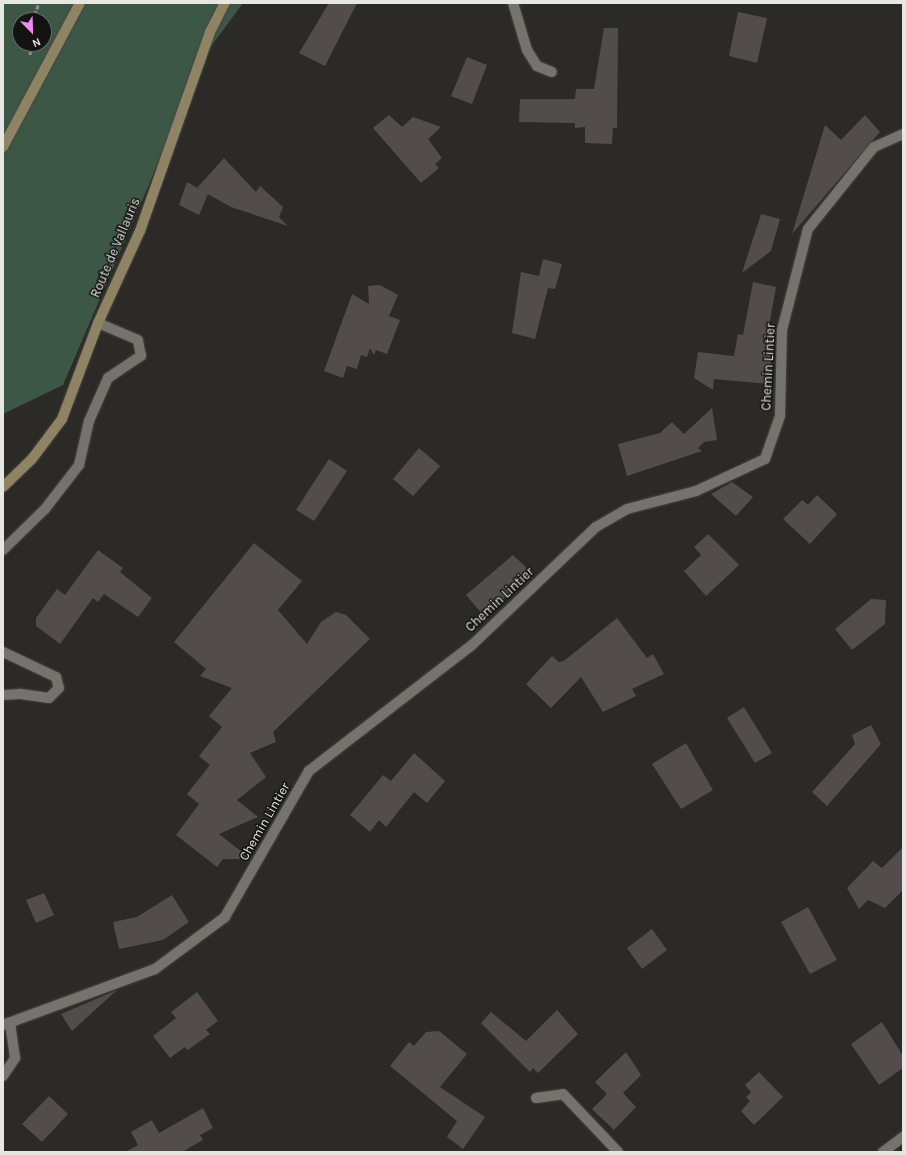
<!DOCTYPE html>
<style>
body{margin:0}
#map{position:relative;width:906px;height:1155px;overflow:hidden;background:#2b2a26;font-family:Karla,sans-serif}
div>[style]{position:absolute}
.forest>*{inset:0;background:#3d5746}
.building>*{inset:0;background:#524d4c}
.path>*{height:2.5px;margin-top:-1.25px;transform-origin:0;background:repeating-linear-gradient(90deg,#8e8e8a 0 4px,transparent 0 6px)}
.roads{filter:drop-shadow(0 0 1px #464642) drop-shadow(0 0 1px #464642)}
.lane>*{height:10px;margin:-5px;padding:0 5px;transform-origin:5px;border-radius:5px;background:#74736e}
.street>*{height:10px;margin:-5px;padding:0 5px;transform-origin:5px;border-radius:5px;background:#74736e}
.secondary>*{height:10px;margin:-5px;padding:0 5px;transform-origin:5px;border-radius:5px;background:#8e8363}
span{translate:-50% -50%;white-space:nowrap;text-align:center;line-height:1.15;-webkit-text-stroke:3px #131311;paint-order:stroke}
.street-label{font-size:13px;color:#e6e6e3}
.frame{position:absolute;inset:0;border:4px solid #e6e6e3;pointer-events:none}
.north{position:absolute;left:12px;top:12px;width:40px;height:40px;box-sizing:border-box;background:#131311;border:1px solid #676765;border-radius:50%;rotate:157deg;font-size:11px;font-weight:700;line-height:16px;text-align:center;color:#e6e6e3}
.north::after{content:'';display:block;margin:auto;width:14px;height:18px;background:#f18af4;clip-path:polygon(50% 0,100% 100%,50% 72%,0 100%)}
</style>
<div id="map">
<div class="forest">
<i style="clip-path:polygon(evenodd,3px 3px,243px 3px,204px 56px,63px 385px,3px 414px,3px 3px,20px 20px,44px 20px,44px 44px,20px 44px,20px 20px)"></i>
</div>
<div class="building">
<i style="clip-path:polygon(329px 3px,357px 3px,325px 66px,299px 53px)"></i>
<i style="clip-path:polygon(738px 12px,767px 18px,757px 63px,729px 56px)"></i>
<i style="clip-path:polygon(604px 28px,618px 28px,617px 128px,613px 128px,612px 144px,585px 143px,585px 127px,575px 128px,575px 123px,519px 122px,520px 99px,575px 99px,576px 89px,594px 89px)"></i>
<i style="clip-path:polygon(467px 57px,487px 65px,472px 104px,451px 96px)"></i>
<i style="clip-path:polygon(389px 115px,402px 127px,413px 117px,441px 127px,428px 139px,442px 158px,435px 164px,439px 168px,421px 183px,373px 128px)"></i>
<i style="clip-path:polygon(865px 115px,880px 132px,792px 234px,825px 125px,841px 140px)"></i>
<i style="clip-path:polygon(224px 158px,256px 192px,260px 186px,283px 207px,279px 217px,288px 226px,231px 207px,197px 188px)"></i>
<i style="clip-path:polygon(187px 182px,208px 194px,199px 215px,179px 205px)"></i>
<i style="clip-path:polygon(761px 214px,780px 219px,771px 251px,742px 273px)"></i>
<i style="clip-path:polygon(543px 259px,562px 264px,555px 289px,548px 288px,535px 339px,512px 333px,521px 272px,539px 276px)"></i>
<i style="clip-path:polygon(753px 282px,776px 287px,768px 332px,773px 334px,769px 384px,714px 379px,713px 390px,694px 378px,698px 352px,734px 356px,738px 334px,743px 335px)"></i>
<i style="clip-path:polygon(380px 285px,398px 295px,389px 316px,400px 320px,387px 354px,376px 350px,374px 355px,370px 348px,367px 357px,361px 355px,357px 369px,347px 366px,343px 378px,324px 371px,352px 294px,369px 304px,368px 286px)"></i>
<i style="clip-path:polygon(712px 408px,717px 440px,704px 442px,698px 448px,702px 451px,627px 476px,618px 444px,660px 433px,672px 422px,684px 434px)"></i>
<i style="clip-path:polygon(419px 448px,440px 466px,413px 496px,393px 479px)"></i>
<i style="clip-path:polygon(329px 459px,347px 471px,314px 521px,296px 510px)"></i>
<i style="clip-path:polygon(732px 482px,753px 497px,736px 516px,711px 494px)"></i>
<i style="clip-path:polygon(817px 495px,837px 514px,810px 544px,783px 519px,802px 500px,808px 505px)"></i>
<i style="clip-path:polygon(708px 534px,739px 565px,706px 596px,684px 571px,701px 555px,694px 547px)"></i>
<i style="clip-path:polygon(254px 543px,302px 581px,278px 610px,307px 644px,321px 622px,336px 612px,346px 615px,370px 639px,273px 732px,276px 742px,250px 753px,266px 777px,237px 800px,258px 817px,219px 834px,251px 859px,223px 859px,217px 867px,176px 835px,199px 804px,187px 794px,210px 765px,199px 756px,222px 727px,209px 716px,232px 688px,200px 676px,206px 669px,174px 642px)"></i>
<i style="clip-path:polygon(98px 550px,123px 568px,120px 572px,152px 598px,138px 617px,104px 594px,98px 602px,93px 598px,60px 644px,36px 626px,36px 618px,57px 589px,65px 595px)"></i>
<i style="clip-path:polygon(513px 555px,531px 572px,485px 617px,466px 595px)"></i>
<i style="clip-path:polygon(871px 599px,886px 600px,885px 624px,852px 650px,835px 629px)"></i>
<i style="clip-path:polygon(617px 618px,647px 658px,653px 654px,664px 674px,632px 689px,636px 696px,603px 712px,581px 677px,551px 708px,526px 684px,552px 656px,559px 662px,564px 661px)"></i>
<i style="clip-path:polygon(744px 707px,772px 753px,755px 763px,727px 718px)"></i>
<i style="clip-path:polygon(871px 725px,881px 744px,827px 806px,812px 792px,855px 744px,852px 735px)"></i>
<i style="clip-path:polygon(686px 743px,713px 790px,681px 809px,652px 764px)"></i>
<i style="clip-path:polygon(414px 753px,445px 781px,427px 803px,414px 792px,386px 827px,379px 820px,370px 832px,350px 815px,383px 775px,391px 781px)"></i>
<i style="clip-path:polygon(903px 847px,903px 890px,885px 908px,868px 900px,859px 909px,847px 888px,873px 861px,882px 868px)"></i>
<i style="clip-path:polygon(44px 893px,54px 915px,36px 923px,26px 900px)"></i>
<i style="clip-path:polygon(172px 895px,189px 922px,163px 940px,119px 949px,113px 922px,137px 917px)"></i>
<i style="clip-path:polygon(808px 907px,837px 960px,810px 974px,781px 922px)"></i>
<i style="clip-path:polygon(652px 929px,667px 950px,642px 969px,627px 948px)"></i>
<i style="clip-path:polygon(117px 990px,72px 1031px,61px 1014px)"></i>
<i style="clip-path:polygon(197px 992px,218px 1021px,206px 1030px,210px 1034px,188px 1050px,185px 1047px,170px 1058px,153px 1036px,176px 1018px,171px 1012px)"></i>
<i style="clip-path:polygon(557px 1010px,578px 1034px,538px 1073px,533px 1068px,530px 1072px,481px 1023px,491px 1012px,526px 1041px)"></i>
<i style="clip-path:polygon(882px 1022px,903px 1056px,903px 1068px,879px 1085px,851px 1044px)"></i>
<i style="clip-path:polygon(439px 1031px,467px 1054px,440px 1087px,485px 1117px,463px 1149px,447px 1137px,457px 1121px,390px 1066px,409px 1042px,414px 1046px,426px 1032px)"></i>
<i style="clip-path:polygon(626px 1052px,641px 1075px,623px 1093px,636px 1107px,614px 1130px,592px 1109px,607px 1094px,595px 1082px)"></i>
<i style="clip-path:polygon(759px 1072px,783px 1097px,754px 1125px,741px 1111px,750px 1101px,746px 1097px,751px 1092px,745px 1085px)"></i>
<i style="clip-path:polygon(49px 1096px,68px 1114px,42px 1142px,22px 1124px)"></i>
<i style="clip-path:polygon(203px 1108px,213px 1128px,200px 1135px,203px 1140px,182px 1152px,125px 1152px,138px 1145px,131px 1132px,152px 1120px,159px 1133px)"></i>
</div>
<div class="path">
<i style="left:32px;top:20px;width:18px;rotate:-68deg"></i>
<i style="left:30px;top:55px;width:11px;rotate:-90deg"></i>
</div>
<div class="roads">
<div class="lane">
<i style="left:3px;top:1076px;width:22px;rotate:-56deg"></i>
<i style="left:15px;top:1058px;width:36px;rotate:-98deg"></i>
<i style="left:536px;top:1098px;width:27px;rotate:-8deg"></i>
<i style="left:563px;top:1094px;width:80px;rotate:46.5deg"></i>
</div>
<div class="street">
<i style="left:513px;top:3px;width:49px;rotate:73.4deg"></i>
<i style="left:527px;top:50px;width:19px;rotate:58deg"></i>
<i style="left:537px;top:66px;width:16px;rotate:22deg"></i>
<i style="left:3px;top:550px;width:59px;rotate:-44.3deg"></i>
<i style="left:45px;top:509px;width:56px;rotate:-52.3deg"></i>
<i style="left:79px;top:465px;width:45px;rotate:-77.2deg"></i>
<i style="left:89px;top:421px;width:47px;rotate:-66.2deg"></i>
<i style="left:108px;top:378px;width:40px;rotate:-34deg"></i>
<i style="left:141px;top:356px;width:16px;rotate:-101deg"></i>
<i style="left:138px;top:340px;width:43px;rotate:-157deg"></i>
<i style="left:3px;top:652px;width:59px;rotate:25.3deg"></i>
<i style="left:56px;top:677px;width:11px;rotate:75deg"></i>
<i style="left:59px;top:688px;width:14px;rotate:135deg"></i>
<i style="left:49px;top:698px;width:30px;rotate:-172deg"></i>
<i style="left:19px;top:694px;width:16px;rotate:176deg"></i>
<i style="left:3px;top:1025px;width:162px;rotate:-20.2deg"></i>
<i style="left:155px;top:969px;width:87px;rotate:-36.6deg"></i>
<i style="left:225px;top:917px;width:168px;rotate:-60.1deg"></i>
<i style="left:309px;top:771px;width:205px;rotate:-37.7deg"></i>
<i style="left:471px;top:646px;width:173px;rotate:-43.6deg"></i>
<i style="left:596px;top:527px;width:36px;rotate:-30deg"></i>
<i style="left:627px;top:509px;width:71px;rotate:-14.6deg"></i>
<i style="left:696px;top:491px;width:76px;rotate:-24.9deg"></i>
<i style="left:765px;top:459px;width:46px;rotate:-70.8deg"></i>
<i style="left:780px;top:416px;width:86px;rotate:-88.7deg"></i>
<i style="left:782px;top:330px;width:104px;rotate:-75.6deg"></i>
<i style="left:808px;top:229px;width:105px;rotate:-51.2deg"></i>
<i style="left:874px;top:147px;width:32px;rotate:-24deg"></i>
<i style="left:883px;top:1152px;width:25px;rotate:-37deg"></i>
</div>
<div class="secondary">
<i style="left:3px;top:147px;width:163px;rotate:-61.9deg"></i>
<i style="left:3px;top:487px;width:40px;rotate:-44deg"></i>
<i style="left:32px;top:459px;width:50px;rotate:-53.1deg"></i>
<i style="left:62px;top:419px;width:103px;rotate:-69.4deg"></i>
<i style="left:98px;top:323px;width:101px;rotate:-65.5deg"></i>
<i style="left:140px;top:231px;width:211px;rotate:-70.6deg"></i>
<i style="left:210px;top:32px;width:33px;rotate:-63deg"></i>
</div>
</div>
<div class="street-label">
<span style="left:116px;top:248px;rotate:-67deg">Route de Vallauris</span>
<span style="left:769px;top:367px;rotate:-87deg">Chemin Lintier</span>
<span style="left:500px;top:600px;rotate:-43deg">Chemin Lintier</span>
<span style="left:265px;top:822px;rotate:-60deg">Chemin Lintier</span>
</div>
<div class="frame"></div>
<div class="north">N</div>
</div>
